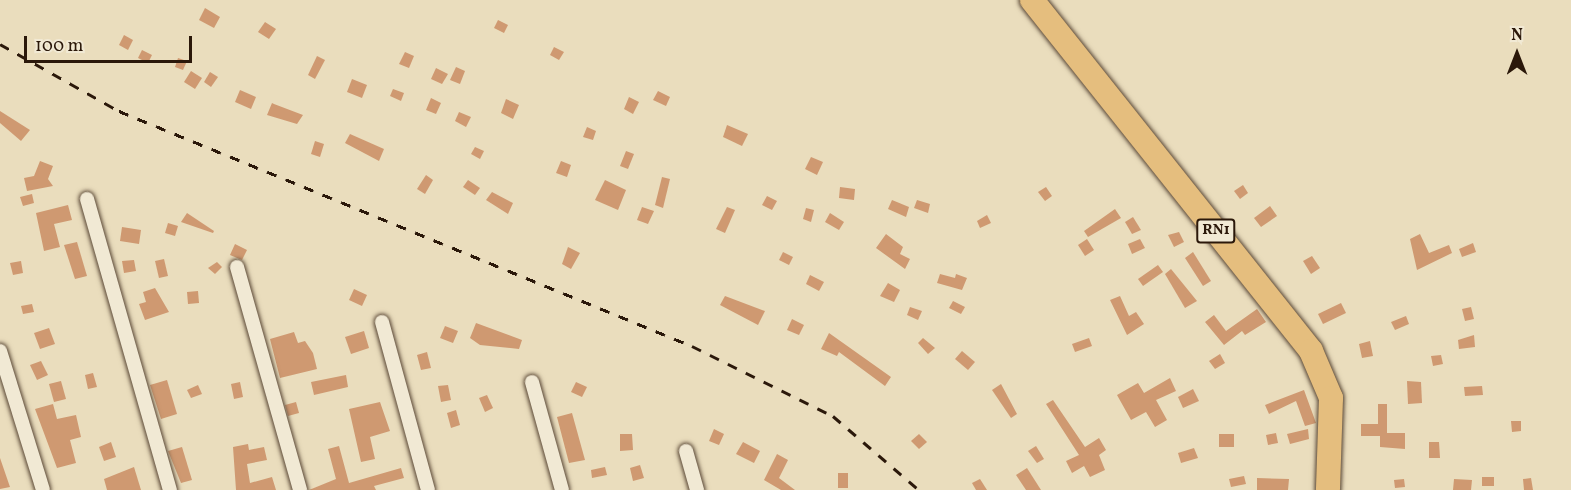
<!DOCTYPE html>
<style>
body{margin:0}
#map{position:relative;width:1571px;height:490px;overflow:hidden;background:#eaddbd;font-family:Vollkorn,serif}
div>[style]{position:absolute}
.building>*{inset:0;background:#cf9971}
.roads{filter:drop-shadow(0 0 2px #5b4937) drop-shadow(0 0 2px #5b4937)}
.street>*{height:14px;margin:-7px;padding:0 7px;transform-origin:7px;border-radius:7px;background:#f1e9d4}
.highway>*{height:24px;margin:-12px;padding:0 12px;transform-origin:12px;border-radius:12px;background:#e5be7e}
.rail>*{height:3px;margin-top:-1.5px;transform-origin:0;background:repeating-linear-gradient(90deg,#2b180a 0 10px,transparent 0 20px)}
span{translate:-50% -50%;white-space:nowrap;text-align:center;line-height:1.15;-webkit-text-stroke:4.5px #f1e9d4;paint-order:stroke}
.shield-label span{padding:2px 4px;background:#f1e9d4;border:2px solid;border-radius:4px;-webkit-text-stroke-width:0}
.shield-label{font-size:15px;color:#2b180a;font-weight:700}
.north{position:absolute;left:1487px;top:24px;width:60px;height:60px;-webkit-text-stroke:4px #f1e9d4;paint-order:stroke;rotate:0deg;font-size:16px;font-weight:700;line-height:24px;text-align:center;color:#2b180a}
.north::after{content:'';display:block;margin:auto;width:21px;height:27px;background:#2b180a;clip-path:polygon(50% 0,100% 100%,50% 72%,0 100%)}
.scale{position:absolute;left:24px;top:36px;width:168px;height:27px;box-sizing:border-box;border:3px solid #2b180a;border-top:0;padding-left:8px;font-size:18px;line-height:21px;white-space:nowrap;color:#2b180a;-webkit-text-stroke:4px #f1e9d4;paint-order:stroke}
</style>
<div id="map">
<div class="building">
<i style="clip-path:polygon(205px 8px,220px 17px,214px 28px,199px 20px)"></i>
<i style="clip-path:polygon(498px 20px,508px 25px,504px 33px,494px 28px)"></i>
<i style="clip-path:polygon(265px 22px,276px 29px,269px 39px,258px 32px)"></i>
<i style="clip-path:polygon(124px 35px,133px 40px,128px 50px,119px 45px)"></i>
<i style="clip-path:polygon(554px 47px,564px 52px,559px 60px,550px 55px)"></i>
<i style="clip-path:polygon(142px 50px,152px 55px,148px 63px,138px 58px)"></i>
<i style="clip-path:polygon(405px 52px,414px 56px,409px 68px,399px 64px)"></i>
<i style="clip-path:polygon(317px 56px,325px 60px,315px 79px,308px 75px)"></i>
<i style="clip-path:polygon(178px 58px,187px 61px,183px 70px,175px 67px)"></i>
<i style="clip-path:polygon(456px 67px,465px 71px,460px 84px,450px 80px)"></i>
<i style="clip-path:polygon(436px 68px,448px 74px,442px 84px,431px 79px)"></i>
<i style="clip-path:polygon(191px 71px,202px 78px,195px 89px,184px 82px)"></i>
<i style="clip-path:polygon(210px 72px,218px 77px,211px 87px,204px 82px)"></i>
<i style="clip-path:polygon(352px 79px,367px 85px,362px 98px,347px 92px)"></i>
<i style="clip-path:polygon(393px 89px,404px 93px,401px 101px,390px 96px)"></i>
<i style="clip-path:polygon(240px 90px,256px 97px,251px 109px,235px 102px)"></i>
<i style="clip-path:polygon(658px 91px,670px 97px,666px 106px,653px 100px)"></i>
<i style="clip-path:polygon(629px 97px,639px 102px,633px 114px,624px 109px)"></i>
<i style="clip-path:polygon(431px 98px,441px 103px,436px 114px,426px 110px)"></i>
<i style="clip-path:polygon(506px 99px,519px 105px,513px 119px,501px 113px)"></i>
<i style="clip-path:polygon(272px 103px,274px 104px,303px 115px,297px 124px,267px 115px)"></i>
<i style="clip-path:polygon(0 111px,30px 130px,21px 141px,0 123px)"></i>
<i style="clip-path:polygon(459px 112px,471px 117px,466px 127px,455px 121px)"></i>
<i style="clip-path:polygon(727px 125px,748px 134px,742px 146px,723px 137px)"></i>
<i style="clip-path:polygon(587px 127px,596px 131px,593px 140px,583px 137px)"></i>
<i style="clip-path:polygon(350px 134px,384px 149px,379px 161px,345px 143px)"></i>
<i style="clip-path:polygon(315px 141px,324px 144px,320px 157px,311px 154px)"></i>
<i style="clip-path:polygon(475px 147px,484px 151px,480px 159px,471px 154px)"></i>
<i style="clip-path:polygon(626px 151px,634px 154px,628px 169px,620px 166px)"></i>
<i style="clip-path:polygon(811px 157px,823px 162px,817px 175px,805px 169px)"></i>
<i style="clip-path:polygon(40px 161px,53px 166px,48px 179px,53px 186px,27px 191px,24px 178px,34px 176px)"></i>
<i style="clip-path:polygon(561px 161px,571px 165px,567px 177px,556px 173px)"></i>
<i style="clip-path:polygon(426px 175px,433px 180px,425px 194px,417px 189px)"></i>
<i style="clip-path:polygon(662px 177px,670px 179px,663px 208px,655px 205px)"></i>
<i style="clip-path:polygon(468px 180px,480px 188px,475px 195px,463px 187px)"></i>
<i style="clip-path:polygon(605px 180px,626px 190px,618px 210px,595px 200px)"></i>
<i style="clip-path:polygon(1243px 185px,1248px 193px,1240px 199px,1234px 191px)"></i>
<i style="clip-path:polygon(840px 187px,855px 189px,854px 200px,839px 198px)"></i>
<i style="clip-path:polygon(1046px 187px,1052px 196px,1045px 201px,1038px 192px)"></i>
<i style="clip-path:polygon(492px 192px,513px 203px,508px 214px,486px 200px)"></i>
<i style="clip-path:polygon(32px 194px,34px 203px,23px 206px,20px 197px)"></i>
<i style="clip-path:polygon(767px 196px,777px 201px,772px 210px,762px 205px)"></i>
<i style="clip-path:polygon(892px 200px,909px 207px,906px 217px,888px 209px)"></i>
<i style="clip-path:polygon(917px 200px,930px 204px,928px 213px,914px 208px)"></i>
<i style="clip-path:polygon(68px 205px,72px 220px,54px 224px,60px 247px,44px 251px,36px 213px)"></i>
<i style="clip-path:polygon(1270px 206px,1277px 216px,1261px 227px,1254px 218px)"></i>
<i style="clip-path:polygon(642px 207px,654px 211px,648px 224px,637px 220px)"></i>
<i style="clip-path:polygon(727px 207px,735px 210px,725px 233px,716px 229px)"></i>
<i style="clip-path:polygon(806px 208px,814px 210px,811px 222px,803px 219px)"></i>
<i style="clip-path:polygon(1115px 209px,1121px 218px,1088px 237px,1084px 231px)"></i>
<i style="clip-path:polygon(187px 213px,214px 231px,213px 233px,181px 222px)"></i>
<i style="clip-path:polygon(830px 213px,844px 222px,839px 230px,825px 222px)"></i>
<i style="clip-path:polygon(987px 215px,991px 223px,980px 228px,977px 221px)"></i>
<i style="clip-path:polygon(1133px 217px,1141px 230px,1132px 234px,1125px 222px)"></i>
<i style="clip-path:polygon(168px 223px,178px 226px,175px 236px,165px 233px)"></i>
<i style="clip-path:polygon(122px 227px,141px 230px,139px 244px,120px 241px)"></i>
<i style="clip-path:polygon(1179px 232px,1184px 242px,1174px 247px,1168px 235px)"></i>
<i style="clip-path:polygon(886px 234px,903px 247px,900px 254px,910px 259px,905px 269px,876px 248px)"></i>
<i style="clip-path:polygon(1420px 234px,1429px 253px,1449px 245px,1452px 253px,1417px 270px,1410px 239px)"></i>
<i style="clip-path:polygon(1087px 239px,1094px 250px,1085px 256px,1078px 245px)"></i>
<i style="clip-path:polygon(1140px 239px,1145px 248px,1132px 254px,1128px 244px)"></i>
<i style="clip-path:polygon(77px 242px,87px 276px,75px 279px,64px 245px)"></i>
<i style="clip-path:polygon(1473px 243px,1476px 252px,1462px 257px,1459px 249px)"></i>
<i style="clip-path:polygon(235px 244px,247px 250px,242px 260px,230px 255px)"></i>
<i style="clip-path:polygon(568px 247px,580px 253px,571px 269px,562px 264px)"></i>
<i style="clip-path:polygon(783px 252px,793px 257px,789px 265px,779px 260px)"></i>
<i style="clip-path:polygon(1193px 252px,1211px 281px,1203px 286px,1185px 258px)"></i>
<i style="clip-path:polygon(1312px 256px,1320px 268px,1311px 274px,1303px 261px)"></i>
<i style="clip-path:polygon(164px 259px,168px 276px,159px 278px,155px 261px)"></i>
<i style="clip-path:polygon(134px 260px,136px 271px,124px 273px,122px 261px)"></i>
<i style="clip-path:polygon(21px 261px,23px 273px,13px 275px,10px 263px)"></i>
<i style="clip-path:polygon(217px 262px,222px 267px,215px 274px,208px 268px)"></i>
<i style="clip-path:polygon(1158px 265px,1163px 272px,1143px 286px,1138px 279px)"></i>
<i style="clip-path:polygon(1171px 269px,1197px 301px,1185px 308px,1165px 274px)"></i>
<i style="clip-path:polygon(940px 274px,955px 278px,956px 274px,967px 278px,962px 290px,937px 283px)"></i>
<i style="clip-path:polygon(810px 275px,824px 282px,819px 291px,806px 284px)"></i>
<i style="clip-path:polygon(888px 283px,900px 290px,894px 302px,880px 296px)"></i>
<i style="clip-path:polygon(155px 288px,169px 312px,145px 320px,139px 304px,146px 302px,143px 292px)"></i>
<i style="clip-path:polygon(354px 289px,367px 295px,362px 306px,349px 300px)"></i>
<i style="clip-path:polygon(198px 291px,199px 303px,188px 304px,187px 292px)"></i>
<i style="clip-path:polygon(725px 296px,765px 311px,758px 325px,720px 305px)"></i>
<i style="clip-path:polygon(1120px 296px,1129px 316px,1136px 312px,1144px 324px,1127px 335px,1110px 300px)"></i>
<i style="clip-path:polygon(953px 301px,965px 307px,961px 314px,949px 308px)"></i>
<i style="clip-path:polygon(1341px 303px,1346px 313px,1323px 324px,1318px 314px)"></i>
<i style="clip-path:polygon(32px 304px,34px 312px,23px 314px,21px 306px)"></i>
<i style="clip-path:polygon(910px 307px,922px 311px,918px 320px,907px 315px)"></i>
<i style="clip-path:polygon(1471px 307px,1474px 319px,1465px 321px,1462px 309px)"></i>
<i style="clip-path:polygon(1257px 309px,1266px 322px,1245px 335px,1242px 331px,1224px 345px,1205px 322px,1214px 315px,1226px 331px)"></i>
<i style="clip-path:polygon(1406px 316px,1409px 324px,1395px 330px,1391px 322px)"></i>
<i style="clip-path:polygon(792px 319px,804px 325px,799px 335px,787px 330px)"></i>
<i style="clip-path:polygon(476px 323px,522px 340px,519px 349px,480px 345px,470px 338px)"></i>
<i style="clip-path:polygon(445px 326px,458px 331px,453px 343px,440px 338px)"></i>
<i style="clip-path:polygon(49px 328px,55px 344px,40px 349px,34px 333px)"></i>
<i style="clip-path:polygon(364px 331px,369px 348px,351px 354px,345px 337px)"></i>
<i style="clip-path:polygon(294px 332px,298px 343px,305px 341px,313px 353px,317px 369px,280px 378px,270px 339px)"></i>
<i style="clip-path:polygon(829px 333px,891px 377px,885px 386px,839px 352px,837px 356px,821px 349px)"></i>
<i style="clip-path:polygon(1474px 335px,1475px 347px,1459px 349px,1458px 340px)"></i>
<i style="clip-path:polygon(923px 338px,935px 348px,928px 354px,918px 343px)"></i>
<i style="clip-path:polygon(1089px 338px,1092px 346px,1075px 352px,1072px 344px)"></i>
<i style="clip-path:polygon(1370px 341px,1373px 356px,1362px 358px,1359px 344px)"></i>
<i style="clip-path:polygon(962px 351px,975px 362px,968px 370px,955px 359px)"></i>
<i style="clip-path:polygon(427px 352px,431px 368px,421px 370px,417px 355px)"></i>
<i style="clip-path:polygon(1220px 354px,1225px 363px,1215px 369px,1209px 361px)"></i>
<i style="clip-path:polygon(1441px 355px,1443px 364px,1433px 366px,1431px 356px)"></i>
<i style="clip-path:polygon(41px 361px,48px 375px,37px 380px,30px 365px)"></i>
<i style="clip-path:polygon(93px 373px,97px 387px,88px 389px,85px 375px)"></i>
<i style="clip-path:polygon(346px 375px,348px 387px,314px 395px,311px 382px)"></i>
<i style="clip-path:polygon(1170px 378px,1176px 391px,1156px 400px,1167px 420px,1155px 427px,1146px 412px,1131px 420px,1117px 395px,1138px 383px,1144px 393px)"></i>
<i style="clip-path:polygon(167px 380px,177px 414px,161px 419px,150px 385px)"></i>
<i style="clip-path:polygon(61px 381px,66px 399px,54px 402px,49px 384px)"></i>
<i style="clip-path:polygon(1407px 381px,1421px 382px,1422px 403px,1408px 404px)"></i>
<i style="clip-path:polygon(240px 382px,243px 397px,234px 399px,231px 384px)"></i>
<i style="clip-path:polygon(576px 382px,587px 387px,582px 397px,571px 392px)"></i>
<i style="clip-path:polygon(1001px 384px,1017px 414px,1011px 418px,992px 390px)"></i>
<i style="clip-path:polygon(198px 385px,202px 394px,191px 398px,187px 390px)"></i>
<i style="clip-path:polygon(448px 385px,451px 400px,441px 402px,438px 386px)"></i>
<i style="clip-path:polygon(1482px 386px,1483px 395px,1465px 396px,1464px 387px)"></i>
<i style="clip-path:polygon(1193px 389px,1199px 401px,1183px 408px,1178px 397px)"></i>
<i style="clip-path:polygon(1304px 390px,1316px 423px,1305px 426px,1296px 401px,1269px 414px,1265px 405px)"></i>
<i style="clip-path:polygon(487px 395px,493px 408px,485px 412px,479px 398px)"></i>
<i style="clip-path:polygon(1053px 400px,1085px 447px,1099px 438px,1106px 450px,1099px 455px,1105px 470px,1090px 477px,1084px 466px,1072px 473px,1066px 461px,1079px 455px,1046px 404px)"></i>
<i style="clip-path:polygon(296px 402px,299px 413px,288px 416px,285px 405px)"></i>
<i style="clip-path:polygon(380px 402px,390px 431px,370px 437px,375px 459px,361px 462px,349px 409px)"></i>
<i style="clip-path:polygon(53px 404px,57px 419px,76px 415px,81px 437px,70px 440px,76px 463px,57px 468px,35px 409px)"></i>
<i style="clip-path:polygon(1378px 404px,1387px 404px,1387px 433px,1405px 433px,1405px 449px,1380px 447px,1380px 436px,1361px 436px,1361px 424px,1378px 424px)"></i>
<i style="clip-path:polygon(456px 410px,460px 425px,451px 428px,447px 413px)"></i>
<i style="clip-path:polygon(572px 413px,585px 460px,569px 463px,557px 417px)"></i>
<i style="clip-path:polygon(1511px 421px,1521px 421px,1521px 431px,1512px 432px)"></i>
<i style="clip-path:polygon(714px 429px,724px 434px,719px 445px,709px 441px)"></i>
<i style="clip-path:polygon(1308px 429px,1309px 439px,1290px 444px,1287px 434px)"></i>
<i style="clip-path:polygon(1276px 433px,1278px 443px,1268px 445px,1266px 435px)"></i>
<i style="clip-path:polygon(620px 434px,632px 434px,633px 450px,620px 451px)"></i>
<i style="clip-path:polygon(919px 434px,927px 442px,919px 449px,911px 441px)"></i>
<i style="clip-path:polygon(1219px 434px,1234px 434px,1234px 447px,1219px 447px)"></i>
<i style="clip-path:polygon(111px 442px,116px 457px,104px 461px,99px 447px)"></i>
<i style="clip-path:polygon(743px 442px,760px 451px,754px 463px,736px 454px)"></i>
<i style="clip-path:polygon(1429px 442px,1439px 442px,1440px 458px,1429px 458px)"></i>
<i style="clip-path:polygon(248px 444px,249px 450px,264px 447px,267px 460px,247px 464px,250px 483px,272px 477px,276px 490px,236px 490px,233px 447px)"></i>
<i style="clip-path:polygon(339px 446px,349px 483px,401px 468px,404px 478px,374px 486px,376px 490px,309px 490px,336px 479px,328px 449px)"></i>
<i style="clip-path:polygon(1036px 446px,1044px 459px,1037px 463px,1028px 451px)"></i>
<i style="clip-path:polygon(182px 447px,192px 480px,181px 483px,168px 451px)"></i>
<i style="clip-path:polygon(1194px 448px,1198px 458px,1181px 463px,1178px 453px)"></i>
<i style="clip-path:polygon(777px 454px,788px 460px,779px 478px,795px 490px,781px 490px,764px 480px)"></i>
<i style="clip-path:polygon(0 458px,10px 487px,0 489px)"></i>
<i style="clip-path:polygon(640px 465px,644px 478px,633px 481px,630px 468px)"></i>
<i style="clip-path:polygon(134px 467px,141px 490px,107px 490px,104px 479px)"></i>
<i style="clip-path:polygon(605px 467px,607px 475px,592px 478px,591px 470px)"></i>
<i style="clip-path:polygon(1027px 468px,1041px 490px,1026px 490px,1016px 475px)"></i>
<i style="clip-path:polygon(838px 473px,848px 473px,848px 488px,838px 488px)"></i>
<i style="clip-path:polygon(1244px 476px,1246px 484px,1231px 487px,1229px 479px)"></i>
<i style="clip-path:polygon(1482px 477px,1494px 477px,1494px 486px,1482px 486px)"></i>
<i style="clip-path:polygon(1257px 478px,1289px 479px,1288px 490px,1257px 490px)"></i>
<i style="clip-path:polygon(1531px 478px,1533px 490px,1524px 490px,1523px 479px)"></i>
<i style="clip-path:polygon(980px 479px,987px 490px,976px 490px,972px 483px)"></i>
<i style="clip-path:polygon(1404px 479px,1405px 487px,1395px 488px,1394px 480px)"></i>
<i style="clip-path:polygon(1454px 479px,1472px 480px,1471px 490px,1453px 490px)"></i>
</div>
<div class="roads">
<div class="street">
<i style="left:87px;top:199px;width:303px;rotate:74.1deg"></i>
<i style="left:237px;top:267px;width:232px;rotate:74.2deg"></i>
<i style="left:382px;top:322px;width:174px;rotate:74.7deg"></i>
<i style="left:0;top:351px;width:145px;rotate:72.8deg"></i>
<i style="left:532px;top:382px;width:112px;rotate:74.5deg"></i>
<i style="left:686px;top:451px;width:41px;rotate:74.2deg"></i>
</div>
<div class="highway">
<i style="left:1032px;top:0;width:448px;rotate:51.5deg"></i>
<i style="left:1311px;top:351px;width:51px;rotate:66.9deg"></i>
<i style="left:1331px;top:398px;width:92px;rotate:91.9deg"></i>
</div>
</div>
<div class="rail">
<i style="left:0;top:44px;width:137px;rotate:29.4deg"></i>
<i style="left:119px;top:111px;width:619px;rotate:22.3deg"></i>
<i style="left:692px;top:346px;width:157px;rotate:26.4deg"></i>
<i style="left:833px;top:416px;width:113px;rotate:40.7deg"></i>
</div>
<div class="shield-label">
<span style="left:1216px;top:231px">RN1</span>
</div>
<div class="north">N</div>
<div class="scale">100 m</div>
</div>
